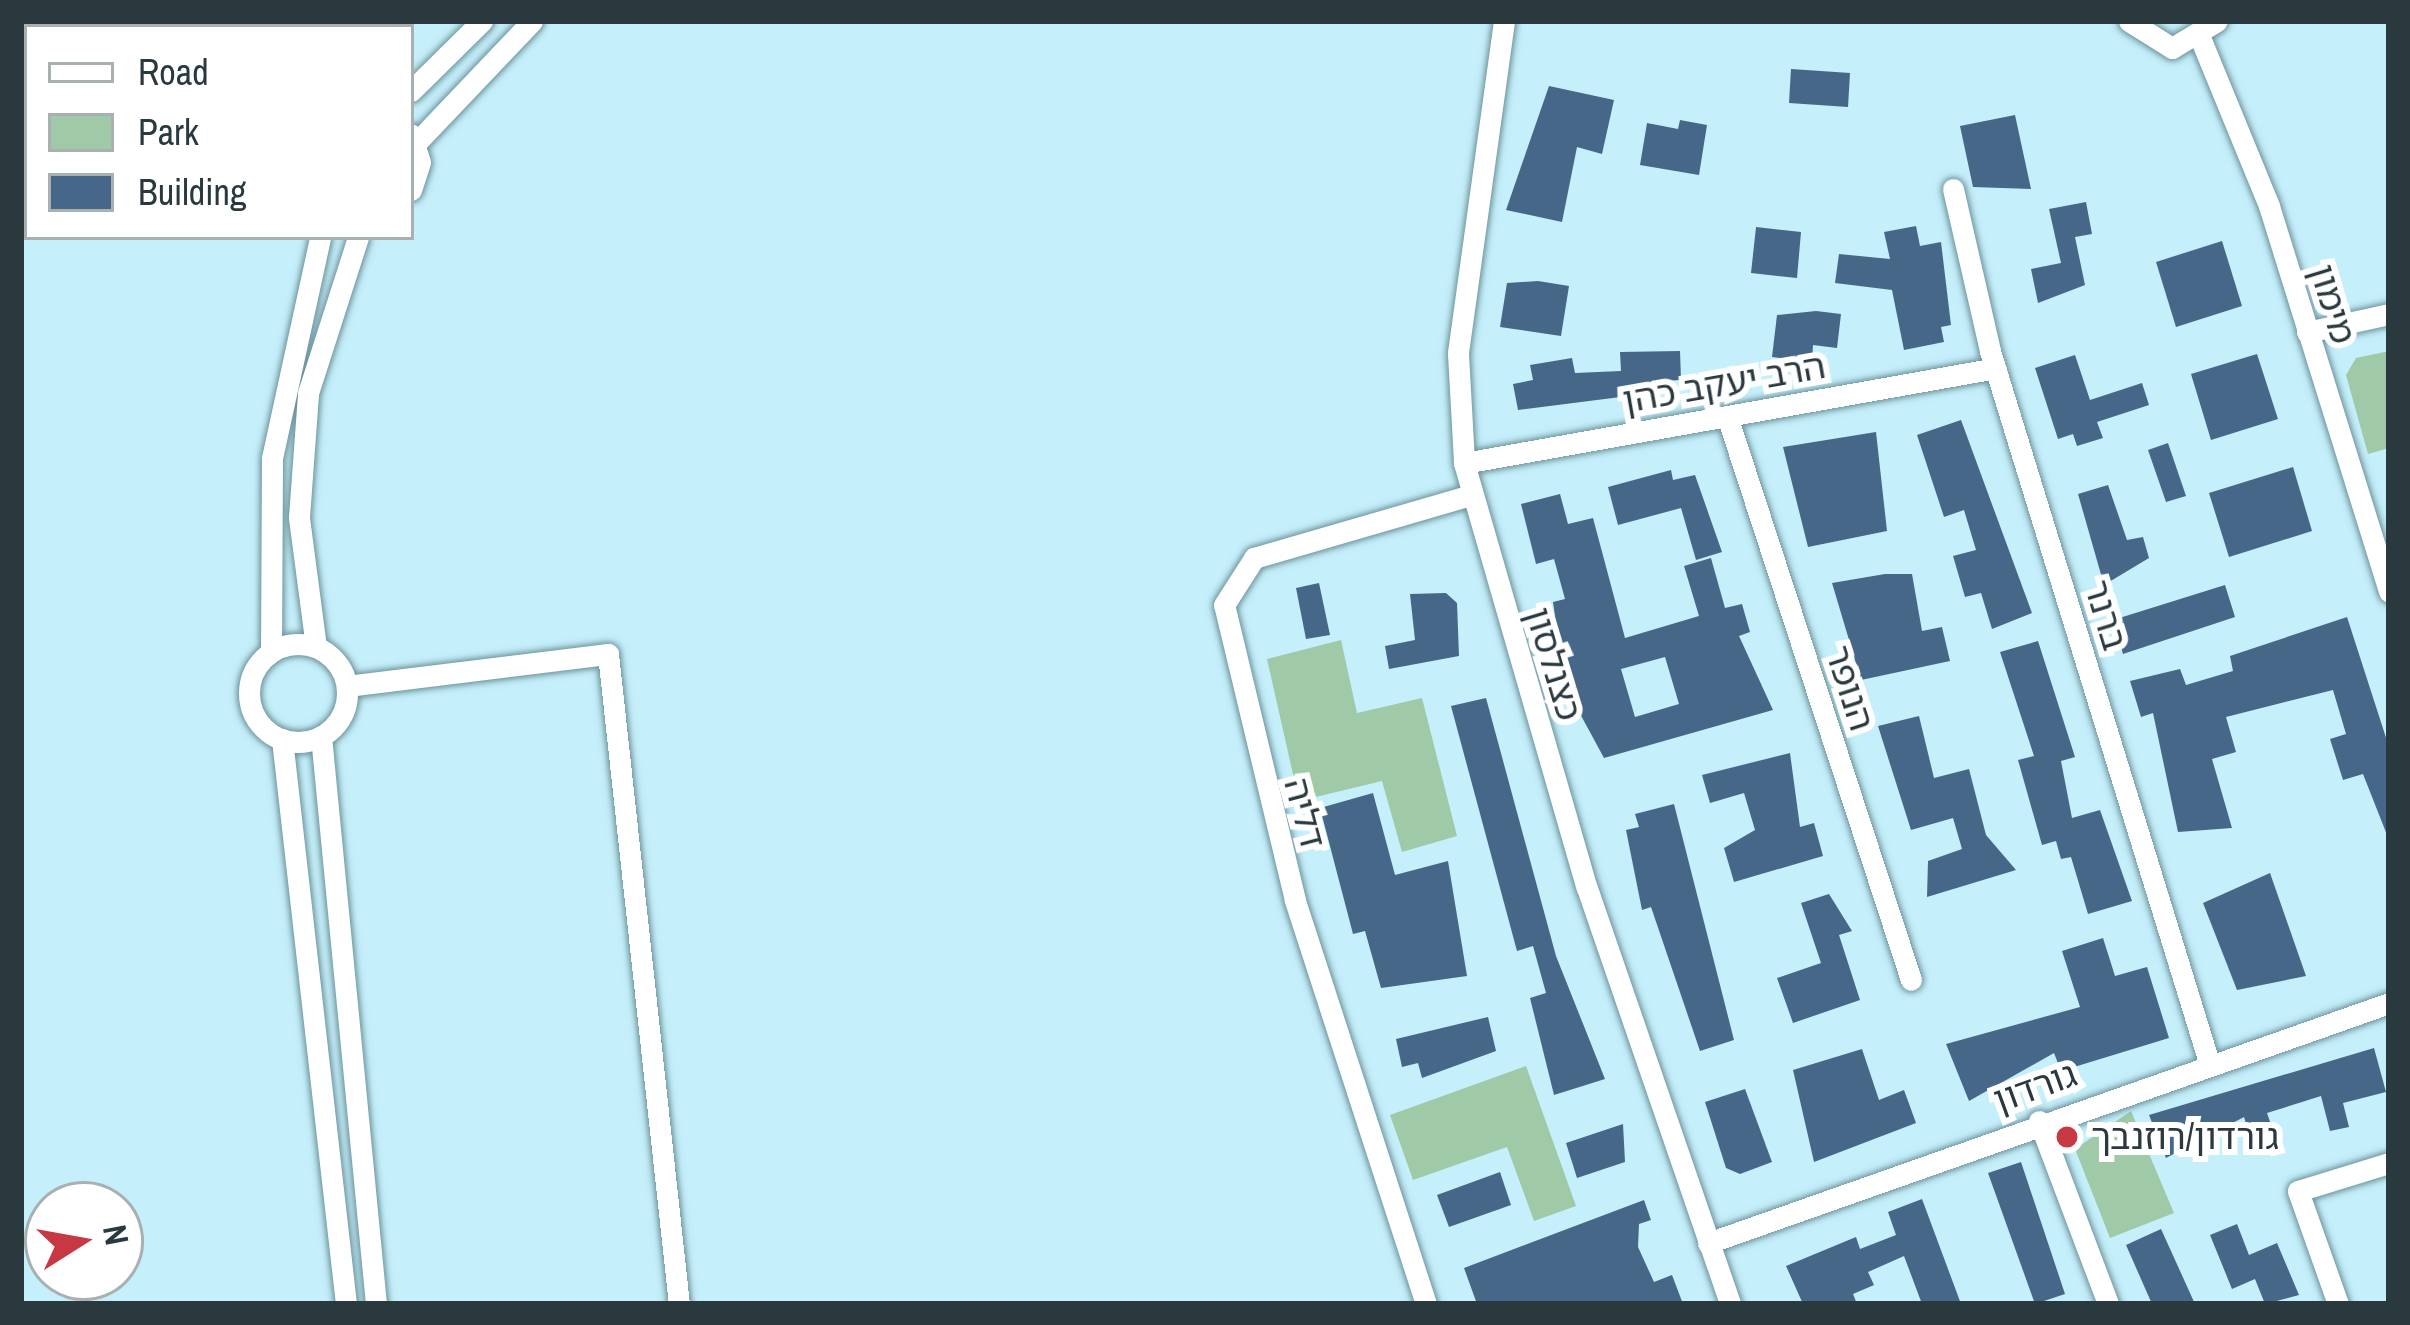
<!DOCTYPE html>
<meta charset="utf-8">
<style>
body{margin:0}
#map{position:relative;width:2410px;height:1325px;overflow:hidden;background:#c5effa;font-family:"Archivo Narrow","Noto Sans Hebrew",sans-serif}
div>[style]{position:absolute}
.green>*{inset:0;background:#a0c9a7}
.building>*{inset:0;background:#466787}
.roads{filter:drop-shadow(0 0 3px #6c939d) drop-shadow(0 0 3px #6c939d)}
.minor>*{height:21px;margin:-10.5px;padding:0 10.5px;transform-origin:10.5px;border-radius:10.5px;background:#fff}
.minor>.ring{margin:-10.5px;padding:0;box-sizing:content-box;background:none;border:21px solid #fff;border-radius:50%}
.dots>*{width:33px;height:33px;translate:-50% -50%;box-sizing:border-box;border:6px solid #fff;border-radius:50%}
span{translate:-50% -50%;white-space:nowrap;text-align:center;line-height:1.15;-webkit-text-stroke:12px #fff;paint-order:stroke}
.street-label{font-size:36px;color:#29393e}
.poi-label{font-size:36px;color:#29393e}
.left{translate:0 -50%;text-align:left}
.frame{position:absolute;inset:0;border:24px solid #29393e;pointer-events:none}
.legend{position:absolute;left:24px;top:24px;width:390px;height:216px;box-sizing:border-box;background:#fff;border:3px solid #a9b0b2;margin:0;padding:15px 21px;list-style:none;font-size:36px;color:#29393e}
.legend li{display:flex;align-items:center;gap:24px;height:60px}
.legend b{width:60px;border:3px solid #a9b0b2}
.north{position:absolute;left:24px;top:1181px;width:120px;height:120px;box-sizing:border-box;background:#fff;border:3px solid #a9b0b2;border-radius:50%;rotate:79deg;font-size:33px;font-weight:700;line-height:48px;text-align:center;color:#29393e}
.north::after{content:'';display:block;margin:auto;width:42px;height:54px;background:#c83843;clip-path:polygon(50% 0,100% 100%,50% 72%,0 100%)}
</style>
<div id="map">
<div class="green">
<i style="clip-path:polygon(2389px 351px,2389px 448px,2368px 454px,2346px 375px,2356px 358px)"></i>
<i style="clip-path:polygon(1341px 640px,1357px 713px,1422px 698px,1457px 836px,1402px 852px,1382px 781px,1299px 801px,1267px 659px)"></i>
<i style="clip-path:polygon(1526px 1066px,1576px 1206px,1534px 1221px,1507px 1147px,1413px 1180px,1390px 1115px)"></i>
<i style="clip-path:polygon(2131px 1111px,2174px 1213px,2110px 1238px,2075px 1149px)"></i>
</div>
<div class="building">
<i style="clip-path:polygon(1791px 69px,1850px 73px,1848px 107px,1789px 103px)"></i>
<i style="clip-path:polygon(1549px 86px,1614px 100px,1602px 154px,1577px 147px,1562px 222px,1506px 210px)"></i>
<i style="clip-path:polygon(2015px 115px,2031px 189px,1973px 187px,1960px 126px)"></i>
<i style="clip-path:polygon(1680px 120px,1707px 125px,1699px 175px,1640px 165px,1647px 123px,1678px 129px)"></i>
<i style="clip-path:polygon(2086px 202px,2092px 234px,2075px 237px,2085px 285px,2038px 303px,2031px 269px,2061px 263px,2049px 209px)"></i>
<i style="clip-path:polygon(1916px 226px,1920px 246px,1941px 242px,1951px 325px,1941px 327px,1944px 342px,1904px 350px,1892px 290px,1835px 283px,1839px 254px,1890px 259px,1884px 232px)"></i>
<i style="clip-path:polygon(1756px 227px,1801px 232px,1797px 278px,1751px 273px)"></i>
<i style="clip-path:polygon(2222px 241px,2242px 306px,2176px 327px,2156px 262px)"></i>
<i style="clip-path:polygon(1538px 281px,1569px 286px,1561px 336px,1500px 327px,1507px 283px)"></i>
<i style="clip-path:polygon(1816px 311px,1841px 314px,1837px 348px,1813px 345px,1812px 362px,1772px 357px,1777px 315px)"></i>
<i style="clip-path:polygon(1680px 351px,1681px 380px,1660px 381px,1660px 392px,1518px 410px,1513px 384px,1533px 380px,1530px 365px,1572px 358px,1575px 373px,1621px 371px,1620px 352px)"></i>
<i style="clip-path:polygon(2257px 354px,2278px 419px,2211px 440px,2191px 374px)"></i>
<i style="clip-path:polygon(2075px 355px,2090px 400px,2142px 383px,2149px 405px,2097px 422px,2103px 438px,2077px 446px,2073px 434px,2058px 439px,2035px 368px)"></i>
<i style="clip-path:polygon(1961px 420px,2032px 613px,1992px 629px,1981px 593px,1965px 597px,1953px 556px,1976px 550px,1964px 510px,1944px 517px,1917px 435px)"></i>
<i style="clip-path:polygon(1876px 432px,1887px 531px,1808px 547px,1783px 447px)"></i>
<i style="clip-path:polygon(2168px 443px,2186px 496px,2166px 502px,2148px 450px)"></i>
<i style="clip-path:polygon(2293px 467px,2312px 531px,2229px 557px,2209px 493px)"></i>
<i style="clip-path:polygon(1671px 470px,1673px 480px,1695px 475px,1722px 552px,1696px 560px,1681px 508px,1618px 525px,1608px 487px)"></i>
<i style="clip-path:polygon(2108px 485px,2127px 540px,2143px 537px,2149px 558px,2104px 585px,2078px 494px)"></i>
<i style="clip-path:polygon(evenodd,1560px 494px,1568px 524px,1593px 518px,1625px 638px,1699px 616px,1684px 566px,1711px 558px,1725px 608px,1742px 604px,1750px 632px,1739px 636px,1773px 710px,1604px 758px,1565px 686px,1553px 602px,1565px 599px,1554px 559px,1536px 564px,1521px 504px,1560px 494px,1665px 657px,1679px 704px,1635px 717px,1621px 669px,1665px 657px)"></i>
<i style="clip-path:polygon(1885px 574px,1912px 574px,1922px 631px,1942px 627px,1950px 661px,1861px 680px,1832px 583px)"></i>
<i style="clip-path:polygon(1319px 583px,1330px 635px,1306px 639px,1296px 588px)"></i>
<i style="clip-path:polygon(2225px 585px,2235px 617px,2123px 654px,2113px 620px)"></i>
<i style="clip-path:polygon(1446px 593px,1457px 603px,1459px 656px,1389px 669px,1385px 646px,1415px 640px,1410px 594px)"></i>
<i style="clip-path:polygon(2347px 617px,2389px 747px,2389px 840px,2363px 774px,2343px 780px,2330px 739px,2346px 734px,2333px 690px,2226px 717px,2236px 752px,2212px 759px,2232px 828px,2178px 832px,2153px 713px,2141px 717px,2130px 681px,2180px 669px,2186px 685px,2233px 671px,2230px 656px)"></i>
<i style="clip-path:polygon(2038px 641px,2075px 757px,2061px 761px,2072px 818px,2100px 810px,2132px 901px,2088px 914px,2071px 857px,2061px 859px,2056px 841px,2042px 845px,2018px 760px,2034px 756px,2000px 652px)"></i>
<i style="clip-path:polygon(1486px 698px,1556px 956px,1605px 1079px,1554px 1095px,1530px 998px,1546px 993px,1533px 946px,1517px 951px,1451px 706px)"></i>
<i style="clip-path:polygon(1919px 716px,1934px 778px,1969px 769px,1986px 835px,2016px 870px,1927px 897px,1928px 861px,1962px 849px,1953px 818px,1911px 830px,1878px 726px)"></i>
<i style="clip-path:polygon(1790px 753px,1800px 827px,1814px 823px,1823px 856px,1734px 882px,1724px 848px,1755px 830px,1744px 793px,1710px 803px,1702px 775px)"></i>
<i style="clip-path:polygon(1373px 793px,1395px 875px,1448px 861px,1467px 976px,1381px 988px,1365px 931px,1353px 934px,1320px 808px)"></i>
<i style="clip-path:polygon(1674px 804px,1734px 1040px,1700px 1051px,1651px 907px,1642px 910px,1626px 830px,1639px 827px,1635px 814px)"></i>
<i style="clip-path:polygon(2270px 873px,2306px 976px,2237px 990px,2203px 903px)"></i>
<i style="clip-path:polygon(1829px 894px,1852px 931px,1839px 935px,1860px 1000px,1793px 1023px,1777px 978px,1821px 963px,1801px 903px)"></i>
<i style="clip-path:polygon(2103px 938px,2115px 976px,2147px 967px,2169px 1038px,2061px 1071px,2054px 1053px,1969px 1101px,1946px 1044px,2080px 1007px,2062px 951px)"></i>
<i style="clip-path:polygon(1488px 1017px,1496px 1051px,1422px 1078px,1418px 1063px,1402px 1067px,1396px 1039px)"></i>
<i style="clip-path:polygon(2374px 1048px,2386px 1092px,2343px 1103px,2349px 1127px,2330px 1131px,2321px 1096px,2267px 1113px,2276px 1139px,2253px 1147px,2244px 1117px,2166px 1158px,2149px 1115px)"></i>
<i style="clip-path:polygon(1862px 1049px,1879px 1100px,1904px 1090px,1916px 1123px,1814px 1162px,1793px 1070px)"></i>
<i style="clip-path:polygon(1745px 1089px,1772px 1162px,1740px 1174px,1726px 1168px,1705px 1102px)"></i>
<i style="clip-path:polygon(1623px 1124px,1625px 1162px,1577px 1178px,1566px 1143px)"></i>
<i style="clip-path:polygon(2021px 1162px,2065px 1294px,2035px 1304px,1988px 1173px)"></i>
<i style="clip-path:polygon(1500px 1172px,1511px 1205px,1449px 1227px,1437px 1195px)"></i>
<i style="clip-path:polygon(1922px 1199px,1961px 1304px,1922px 1304px,1904px 1256px,1868px 1272px,1874px 1285px,1853px 1294px,1857px 1304px,1803px 1304px,1786px 1266px,1856px 1237px,1860px 1249px,1896px 1235px,1888px 1212px)"></i>
<i style="clip-path:polygon(1644px 1200px,1651px 1220px,1639px 1224px,1638px 1247px,1654px 1282px,1672px 1275px,1683px 1304px,1477px 1304px,1464px 1268px)"></i>
<i style="clip-path:polygon(2237px 1224px,2249px 1255px,2277px 1243px,2299px 1295px,2265px 1304px,2255px 1279px,2232px 1289px,2210px 1235px)"></i>
<i style="clip-path:polygon(2161px 1229px,2195px 1304px,2152px 1304px,2126px 1245px)"></i>
</div>
<div class="roads">
<div class="minor">
<i style="left:1504px;top:21px;width:336px;rotate:97.9deg"></i>
<i style="left:1458px;top:354px;width:109px;rotate:86.8deg"></i>
<i style="left:1464px;top:463px;width:442px;rotate:73.9deg"></i>
<i style="left:1587px;top:888px;width:440px;rotate:71deg"></i>
<i style="left:2129px;top:21px;width:51px;rotate:32.1deg"></i>
<i style="left:2172px;top:48px;width:52px;rotate:-31deg"></i>
<i style="left:2201px;top:40px;width:179px;rotate:67.7deg"></i>
<i style="left:2269px;top:206px;width:404px;rotate:72.7deg"></i>
<i style="left:411px;top:91px;width:100px;rotate:-44.6deg"></i>
<i style="left:416px;top:143px;width:168px;rotate:-46.4deg"></i>
<i style="left:1953px;top:189px;width:166px;rotate:77.1deg"></i>
<i style="left:1990px;top:351px;width:741px;rotate:72.89deg"></i>
<i style="left:411px;top:190px;width:29px;rotate:-72deg"></i>
<i style="left:420px;top:162px;width:29px;rotate:-108deg"></i>
<i style="left:2307px;top:332px;width:84px;rotate:-12.4deg"></i>
<i style="left:1727px;top:416px;width:593px;rotate:71.93deg"></i>
<i style="left:1464px;top:463px;width:540px;rotate:-10.12deg"></i>
<i class="ring" style="left:249px;top:644px;width:77px;height:77px"></i>
<i style="left:316px;top:647px;width:131px;rotate:-97.5deg"></i>
<i style="left:299px;top:517px;width:124px;rotate:-85.8deg"></i>
<i style="left:308px;top:393px;width:164px;rotate:-72.2deg"></i>
<i style="left:271px;top:652px;width:194px;rotate:-89.7deg"></i>
<i style="left:272px;top:458px;width:226px;rotate:-77.7deg"></i>
<i style="left:347px;top:686px;width:263px;rotate:-7deg"></i>
<i style="left:608px;top:654px;width:654px;rotate:83.77deg"></i>
<i style="left:321px;top:736px;width:571px;rotate:84.47deg"></i>
<i style="left:282px;top:739px;width:569px;rotate:83.54deg"></i>
<i style="left:2039px;top:1121px;width:196px;rotate:69.3deg"></i>
<i style="left:1708px;top:1243px;width:722px;rotate:-19.41deg"></i>
<i style="left:1426px;top:1304px;width:425px;rotate:-108deg"></i>
<i style="left:1295px;top:900px;width:303px;rotate:-103.5deg"></i>
<i style="left:1224px;top:605px;width:56px;rotate:-57.4deg"></i>
<i style="left:1254px;top:558px;width:226px;rotate:-16.2deg"></i>
<i style="left:2338px;top:1304px;width:120px;rotate:-109.5deg"></i>
<i style="left:2298px;top:1191px;width:95px;rotate:-17.1deg"></i>
</div>
</div>
<div class="dots">
<i style="left:2067px;top:1137px;background:#c83843"></i>
</div>
<div class="street-label">
<span style="left:2333px;top:304px;rotate:73deg">מימון</span>
<span style="left:1724px;top:383px;rotate:-10deg">הרב יעקב כהן</span>
<span style="left:2106px;top:615px;rotate:73deg">ברנר</span>
<span style="left:1554px;top:664px;rotate:73deg">כצנלסון</span>
<span style="left:1850px;top:688px;rotate:72deg">הנופר</span>
<span style="left:1305px;top:813px;rotate:75deg">דליה</span>
<span style="left:2035px;top:1087px;rotate:-20deg">גורדון</span>
</div>
<div class="poi-label">
<span class="left" style="left:2091px;top:1137px">גורדון/רוזנבך</span>
</div>
<div class="frame"></div>
<ul class="legend">
<li><b style="height:15px;background:#fff"></b>Road</li>
<li><b style="height:33px;background:#a0c9a7"></b>Park</li>
<li><b style="height:33px;background:#466787"></b>Building</li>
</ul>
<div class="north">N</div>
</div>
